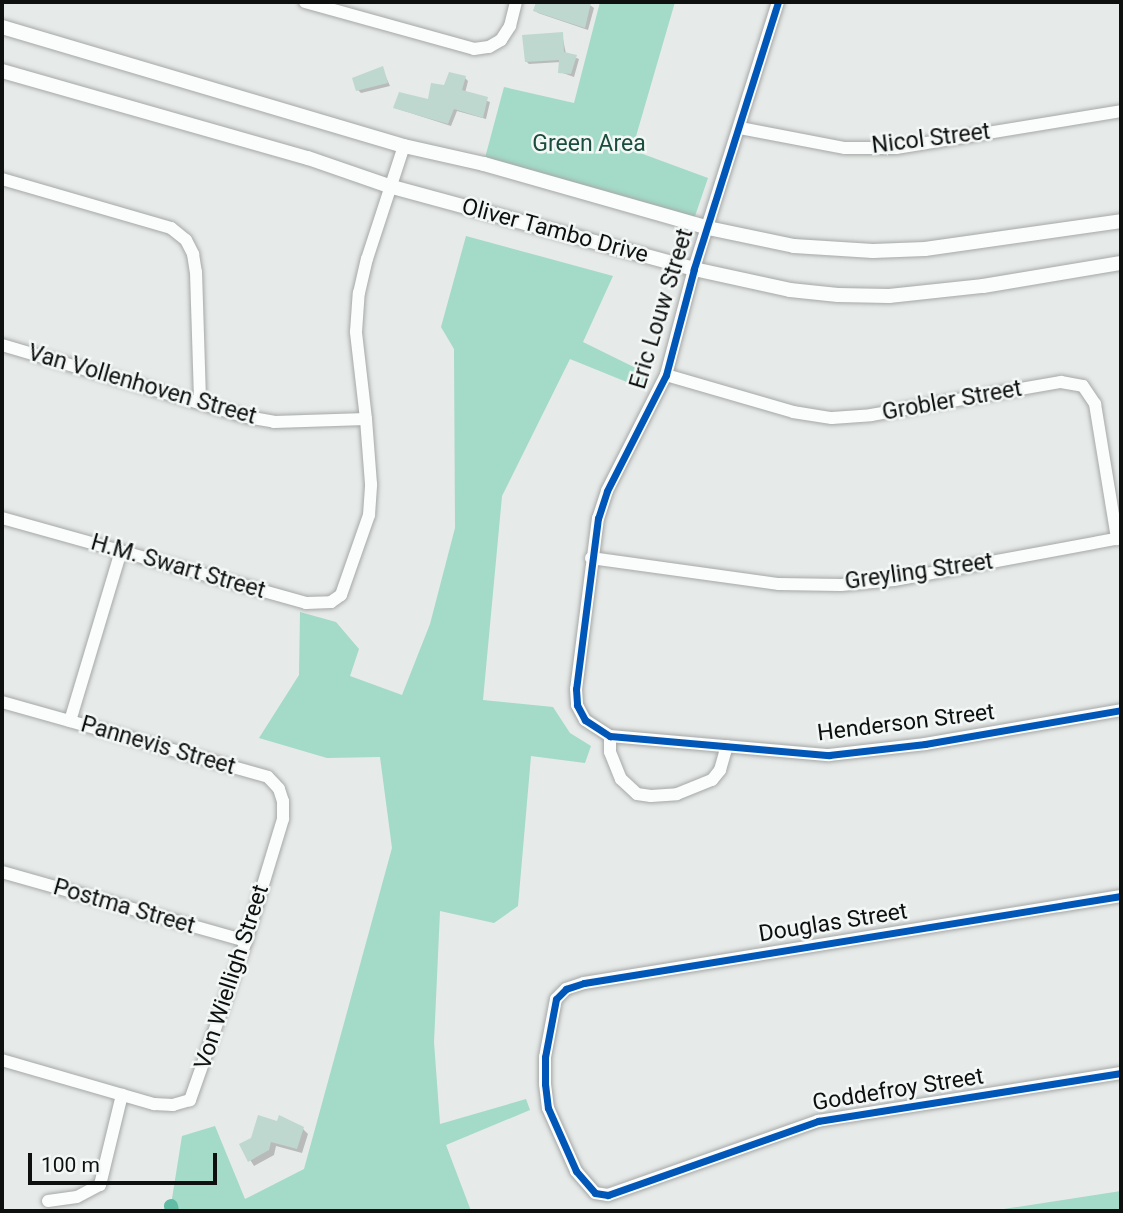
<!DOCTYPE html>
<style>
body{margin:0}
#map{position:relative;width:1123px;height:1213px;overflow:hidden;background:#e6eae8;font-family:Roboto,sans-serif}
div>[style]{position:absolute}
.green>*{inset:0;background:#a3dac8}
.shadow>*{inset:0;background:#0003}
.canal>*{height:14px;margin:-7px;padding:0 7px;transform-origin:7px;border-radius:7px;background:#62bba4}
.building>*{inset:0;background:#bed7cf}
.roads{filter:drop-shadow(0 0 2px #a5a8a7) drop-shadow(0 0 2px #a5a8a7)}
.minor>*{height:12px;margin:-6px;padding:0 6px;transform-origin:6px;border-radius:6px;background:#fbfcfc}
.tertiary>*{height:14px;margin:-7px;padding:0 7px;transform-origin:7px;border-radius:7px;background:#fbfcfc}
.cycleway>*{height:7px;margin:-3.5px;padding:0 3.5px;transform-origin:3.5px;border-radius:3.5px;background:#0057b8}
span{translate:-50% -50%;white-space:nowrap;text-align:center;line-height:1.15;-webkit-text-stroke:5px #f3f8f6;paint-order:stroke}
.street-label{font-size:23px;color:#0e100f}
.park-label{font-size:23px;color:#1b4d3e}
.frame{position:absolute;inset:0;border:4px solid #0e100f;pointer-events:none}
.scale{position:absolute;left:28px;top:1153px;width:189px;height:32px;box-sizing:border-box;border:4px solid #0e100f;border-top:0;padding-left:9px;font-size:21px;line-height:24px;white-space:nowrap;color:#0e100f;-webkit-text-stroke:5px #f3f8f6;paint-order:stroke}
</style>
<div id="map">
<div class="green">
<i style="clip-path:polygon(600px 2px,675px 2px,632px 150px,708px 178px,694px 219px,485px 158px,504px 87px,574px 103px)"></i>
<i style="clip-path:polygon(466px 236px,613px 276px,583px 342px,650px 375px,644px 389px,570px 359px,502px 496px,483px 700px,553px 707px,570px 733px,591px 746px,585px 763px,531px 756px,518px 906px,494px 923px,440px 911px,434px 1042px,440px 1124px,526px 1099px,530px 1110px,446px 1145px,471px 1211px,170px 1211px,182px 1136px,215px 1126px,245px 1199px,304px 1169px,392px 848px,380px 757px,327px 758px,259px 738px,299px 675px,300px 612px,336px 622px,359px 649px,350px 676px,402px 695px,430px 624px,455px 528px,454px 349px,441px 327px)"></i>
<i style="clip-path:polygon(1121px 1191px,1121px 1211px,991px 1211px)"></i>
</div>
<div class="shadow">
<i style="clip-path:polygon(538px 2px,580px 2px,590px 5px,594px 8px,588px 30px,538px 13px,535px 10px)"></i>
<i style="clip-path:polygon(562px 34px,566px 54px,579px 59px,574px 77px,560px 72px,561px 62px,529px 64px,526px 61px)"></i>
<i style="clip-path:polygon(382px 68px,390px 86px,361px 93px,358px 90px)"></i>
<i style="clip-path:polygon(465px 78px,468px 81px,465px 93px,490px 102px,486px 119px,457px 111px,451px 126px,395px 108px,429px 101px,445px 87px)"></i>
<i style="clip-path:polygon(303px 1129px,308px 1134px,302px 1153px,276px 1146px,274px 1155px,254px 1166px,241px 1145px)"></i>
</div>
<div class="canal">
<i style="left:171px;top:1206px;width:5px;rotate:79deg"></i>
</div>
<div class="building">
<i style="clip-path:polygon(536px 2px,591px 3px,585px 28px,533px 11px)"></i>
<i style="clip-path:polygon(563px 32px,564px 52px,577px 55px,571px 74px,558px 73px,559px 60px,525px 62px,522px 35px)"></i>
<i style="clip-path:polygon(383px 66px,388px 83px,356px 91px,352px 78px)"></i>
<i style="clip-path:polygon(449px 72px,466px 76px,462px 90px,488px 97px,483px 118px,454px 109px,448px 124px,393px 108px,399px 92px,428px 99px,431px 83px,444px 85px)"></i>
<i style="clip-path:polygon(258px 1115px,277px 1121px,279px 1115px,304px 1127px,297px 1149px,271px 1142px,269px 1150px,248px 1162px,239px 1144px,251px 1138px)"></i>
</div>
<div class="roads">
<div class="minor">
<i style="left:305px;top:2px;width:175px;rotate:15.5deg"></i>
<i style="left:474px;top:49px;width:15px;rotate:-8deg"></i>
<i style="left:489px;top:47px;width:14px;rotate:-30deg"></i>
<i style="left:501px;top:40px;width:17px;rotate:-57deg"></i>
<i style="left:510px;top:26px;width:25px;rotate:-76deg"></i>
<i style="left:778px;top:2px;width:280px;rotate:107.5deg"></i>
<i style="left:694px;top:269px;width:110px;rotate:104.8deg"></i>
<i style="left:666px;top:375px;width:130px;rotate:117deg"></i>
<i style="left:607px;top:491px;width:28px;rotate:108deg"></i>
<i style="left:598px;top:518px;width:172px;rotate:97.3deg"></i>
<i style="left:576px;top:689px;width:16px;rotate:86deg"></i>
<i style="left:577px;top:705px;width:17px;rotate:62deg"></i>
<i style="left:585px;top:720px;width:30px;rotate:33deg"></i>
<i style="left:610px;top:736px;width:220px;rotate:5deg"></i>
<i style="left:829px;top:755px;width:97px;rotate:-6.5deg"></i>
<i style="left:925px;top:744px;width:199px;rotate:-9.8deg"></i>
<i style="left:740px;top:128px;width:107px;rotate:10.8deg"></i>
<i style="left:845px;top:148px;width:51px"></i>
<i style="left:896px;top:148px;width:228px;rotate:-9.3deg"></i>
<i style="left:2px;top:179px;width:176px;rotate:16.2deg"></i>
<i style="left:171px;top:228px;width:19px;rotate:39deg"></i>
<i style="left:186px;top:240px;width:16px;rotate:63deg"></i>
<i style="left:193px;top:254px;width:18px;rotate:81deg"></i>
<i style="left:196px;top:272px;width:130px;rotate:88.2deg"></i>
<i style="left:2px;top:345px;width:255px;rotate:16.4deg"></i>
<i style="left:247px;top:417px;width:27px;rotate:10deg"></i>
<i style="left:274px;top:422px;width:92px;rotate:-1.9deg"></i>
<i style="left:666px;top:375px;width:132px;rotate:16.2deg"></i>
<i style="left:793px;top:412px;width:39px;rotate:9deg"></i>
<i style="left:832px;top:418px;width:39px;rotate:-4deg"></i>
<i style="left:871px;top:415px;width:193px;rotate:-9.9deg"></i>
<i style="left:1061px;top:382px;width:22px;rotate:10deg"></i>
<i style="left:1083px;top:386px;width:22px;rotate:56deg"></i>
<i style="left:1095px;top:404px;width:137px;rotate:80.7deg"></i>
<i style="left:2px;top:518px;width:316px;rotate:15.6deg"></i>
<i style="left:306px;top:603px;width:25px;rotate:-2deg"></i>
<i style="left:331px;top:602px;width:12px;rotate:-35deg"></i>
<i style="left:341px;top:595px;width:85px;rotate:-70.7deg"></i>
<i style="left:369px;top:515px;width:31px;rotate:-86deg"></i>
<i style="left:371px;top:484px;width:65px;rotate:-94.4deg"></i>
<i style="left:366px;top:419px;width:88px;rotate:-96.6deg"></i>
<i style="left:356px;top:332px;width:39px;rotate:-86deg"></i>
<i style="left:359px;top:293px;width:35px;rotate:-77deg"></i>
<i style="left:367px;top:259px;width:119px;rotate:-71.9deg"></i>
<i style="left:591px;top:558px;width:190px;rotate:7.9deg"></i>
<i style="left:779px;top:584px;width:62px;rotate:0.9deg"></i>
<i style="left:841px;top:585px;width:53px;rotate:-5.4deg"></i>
<i style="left:894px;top:580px;width:231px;rotate:-10.5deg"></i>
<i style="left:2px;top:702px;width:276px;rotate:15.7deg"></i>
<i style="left:268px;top:777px;width:16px;rotate:47deg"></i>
<i style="left:279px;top:789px;width:13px;rotate:72deg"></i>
<i style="left:283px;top:801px;width:18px;rotate:90deg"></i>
<i style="left:283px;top:819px;width:127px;rotate:106.9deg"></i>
<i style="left:246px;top:941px;width:169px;rotate:109.4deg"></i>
<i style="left:190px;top:1100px;width:18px;rotate:164deg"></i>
<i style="left:173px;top:1105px;width:19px;rotate:-177deg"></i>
<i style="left:154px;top:1104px;width:158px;rotate:-163.9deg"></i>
<i style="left:70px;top:721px;width:177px;rotate:-73.3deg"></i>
<i style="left:610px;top:736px;width:16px;rotate:90deg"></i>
<i style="left:610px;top:752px;width:29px;rotate:68deg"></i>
<i style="left:621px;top:779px;width:22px;rotate:43deg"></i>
<i style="left:637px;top:794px;width:14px;rotate:8deg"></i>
<i style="left:651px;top:796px;width:26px;rotate:-4deg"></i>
<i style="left:677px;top:794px;width:38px;rotate:-22deg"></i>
<i style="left:712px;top:780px;width:13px;rotate:-51deg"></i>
<i style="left:720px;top:770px;width:25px;rotate:-74deg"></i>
<i style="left:2px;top:872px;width:254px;rotate:15.8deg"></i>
<i style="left:1121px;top:896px;width:544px;rotate:170.8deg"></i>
<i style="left:584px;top:983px;width:19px;rotate:162deg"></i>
<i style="left:566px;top:989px;width:14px;rotate:135deg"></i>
<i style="left:556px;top:999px;width:59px;rotate:100.7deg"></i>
<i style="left:545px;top:1057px;width:27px;rotate:90deg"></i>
<i style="left:545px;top:1084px;width:24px;rotate:83deg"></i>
<i style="left:548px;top:1108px;width:69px;rotate:66deg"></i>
<i style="left:576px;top:1171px;width:29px;rotate:49deg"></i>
<i style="left:595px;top:1193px;width:13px;rotate:9deg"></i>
<i style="left:608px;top:1195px;width:223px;rotate:-19.4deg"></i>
<i style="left:818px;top:1121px;width:307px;rotate:-9deg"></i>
<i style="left:48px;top:1201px;width:29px;rotate:-8deg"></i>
<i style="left:77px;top:1197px;width:26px;rotate:-28deg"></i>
<i style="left:100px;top:1185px;width:93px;rotate:-76.3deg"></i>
</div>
<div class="tertiary">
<i style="left:2px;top:27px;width:419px;rotate:16.5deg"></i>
<i style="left:404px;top:146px;width:82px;rotate:12.7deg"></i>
<i style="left:484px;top:164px;width:233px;rotate:15.9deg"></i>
<i style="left:708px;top:228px;width:88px;rotate:11.8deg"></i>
<i style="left:794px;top:246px;width:79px;rotate:3.6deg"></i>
<i style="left:873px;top:251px;width:52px;rotate:-2.2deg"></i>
<i style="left:925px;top:249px;width:198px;rotate:-8.1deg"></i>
<i style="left:2px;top:71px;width:318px;rotate:15.9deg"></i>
<i style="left:308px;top:158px;width:86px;rotate:19.1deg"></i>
<i style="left:389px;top:186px;width:316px;rotate:15.2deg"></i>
<i style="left:694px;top:269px;width:98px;rotate:12.3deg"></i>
<i style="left:790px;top:290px;width:48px;rotate:5.9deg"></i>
<i style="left:838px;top:295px;width:51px;rotate:1.1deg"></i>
<i style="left:889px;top:296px;width:95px;rotate:-6.1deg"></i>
<i style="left:983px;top:286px;width:140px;rotate:-9.5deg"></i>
</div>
</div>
<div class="cycleway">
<i style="left:778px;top:2px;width:280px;rotate:107.5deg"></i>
<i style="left:694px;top:269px;width:110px;rotate:104.8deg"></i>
<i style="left:666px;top:375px;width:130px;rotate:117deg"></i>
<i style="left:607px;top:491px;width:28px;rotate:108deg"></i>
<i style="left:598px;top:518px;width:172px;rotate:97.3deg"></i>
<i style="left:576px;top:689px;width:16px;rotate:86deg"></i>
<i style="left:577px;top:705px;width:17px;rotate:62deg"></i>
<i style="left:585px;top:720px;width:30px;rotate:33deg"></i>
<i style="left:610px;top:736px;width:220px;rotate:5deg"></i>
<i style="left:829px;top:755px;width:97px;rotate:-6.5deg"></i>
<i style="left:925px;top:744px;width:199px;rotate:-9.8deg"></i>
<i style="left:1121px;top:896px;width:544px;rotate:170.8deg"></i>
<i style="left:584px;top:983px;width:19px;rotate:162deg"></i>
<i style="left:566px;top:989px;width:14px;rotate:135deg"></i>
<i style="left:556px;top:999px;width:59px;rotate:100.7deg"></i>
<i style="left:545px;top:1057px;width:27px;rotate:90deg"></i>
<i style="left:545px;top:1084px;width:24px;rotate:83deg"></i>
<i style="left:548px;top:1108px;width:69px;rotate:66deg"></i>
<i style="left:576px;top:1171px;width:29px;rotate:49deg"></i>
<i style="left:595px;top:1193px;width:13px;rotate:9deg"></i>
<i style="left:608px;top:1195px;width:223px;rotate:-19.4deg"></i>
<i style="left:818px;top:1121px;width:307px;rotate:-9deg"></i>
</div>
<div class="street-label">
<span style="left:931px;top:139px;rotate:-7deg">Nicol Street</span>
<span style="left:555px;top:231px;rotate:15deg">Oliver Tambo Drive</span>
<span style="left:662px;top:309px;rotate:-73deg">Eric Louw Street</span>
<span style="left:142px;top:385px;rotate:16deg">Van Vollenhoven Street</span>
<span style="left:952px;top:401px;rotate:-10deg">Grobler Street</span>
<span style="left:178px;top:567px;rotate:16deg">H.M. Swart Street</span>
<span style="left:919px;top:572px;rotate:-8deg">Greyling Street</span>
<span style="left:906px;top:723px;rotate:-7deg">Henderson Street</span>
<span style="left:158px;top:746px;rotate:16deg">Pannevis Street</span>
<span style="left:124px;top:907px;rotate:16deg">Postma Street</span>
<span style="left:833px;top:923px;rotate:-9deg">Douglas Street</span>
<span style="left:232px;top:977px;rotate:-72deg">Von Wielligh Street</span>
<span style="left:898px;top:1090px;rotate:-9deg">Goddefroy Street</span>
</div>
<div class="park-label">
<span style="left:589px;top:144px">Green Area</span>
</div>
<div class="frame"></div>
<div class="scale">100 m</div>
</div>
